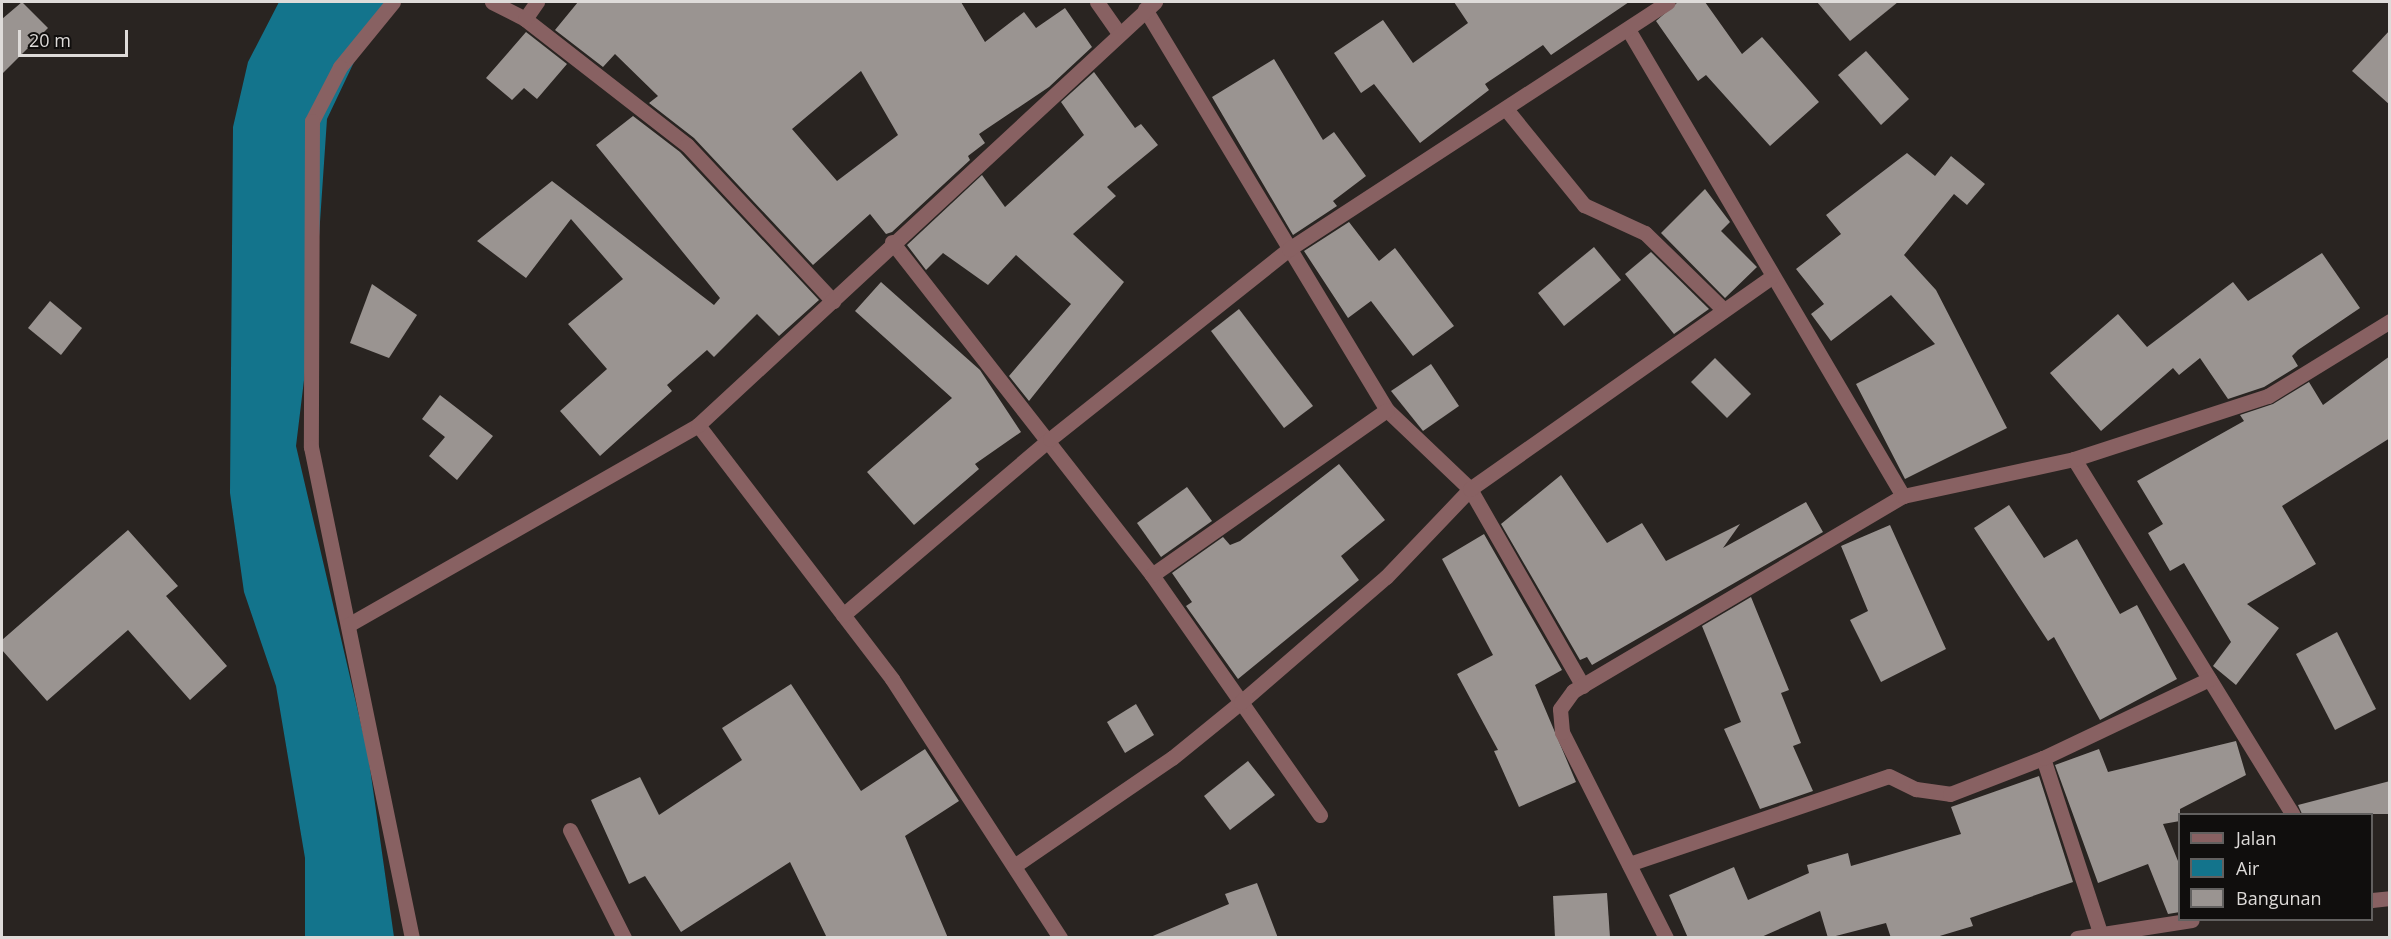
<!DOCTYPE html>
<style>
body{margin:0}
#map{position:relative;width:2391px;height:939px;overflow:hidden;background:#292421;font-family:"Open Sans",sans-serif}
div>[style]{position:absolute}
.water>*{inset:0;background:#13748c}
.building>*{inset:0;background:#9a9491}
.minor>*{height:15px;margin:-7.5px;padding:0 7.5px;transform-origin:7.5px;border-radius:7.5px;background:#886162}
span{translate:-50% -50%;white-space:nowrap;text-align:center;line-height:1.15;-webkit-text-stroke:6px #100e0d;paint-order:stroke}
.frame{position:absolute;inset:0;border:3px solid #dedbd9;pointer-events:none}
.legend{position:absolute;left:2178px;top:813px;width:195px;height:108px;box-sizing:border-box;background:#100e0d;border:2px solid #62605f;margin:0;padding:8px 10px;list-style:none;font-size:18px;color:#dedbd9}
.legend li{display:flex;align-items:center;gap:12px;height:30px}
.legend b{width:30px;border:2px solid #62605f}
.scale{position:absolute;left:18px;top:30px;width:110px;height:27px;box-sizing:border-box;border:3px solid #dedbd9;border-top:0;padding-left:8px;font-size:18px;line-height:21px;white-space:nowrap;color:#dedbd9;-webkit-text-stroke:4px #100e0d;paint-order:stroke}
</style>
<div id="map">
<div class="water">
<i style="clip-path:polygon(279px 2px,399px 2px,355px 60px,327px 119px,316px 281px,296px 446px,368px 754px,394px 937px,305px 937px,305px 858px,276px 686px,244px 592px,230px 493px,233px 127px,248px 62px)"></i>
</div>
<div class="building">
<i style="clip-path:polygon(22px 2px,48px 28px,2px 74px,2px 19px)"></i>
<i style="clip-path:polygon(evenodd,578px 2px,961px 2px,985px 42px,1024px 12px,1036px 28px,1065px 8px,1092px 47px,1049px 87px,979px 134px,985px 143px,968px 156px,970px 160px,892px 232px,886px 234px,870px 214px,813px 265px,694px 138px,649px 103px,658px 96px,615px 54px,603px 67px,555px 30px,578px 2px,861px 71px,898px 135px,837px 181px,792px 129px,861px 71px)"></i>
<i style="clip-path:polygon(1454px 2px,1629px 2px,1551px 55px,1543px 45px,1485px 84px,1489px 90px,1420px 143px,1374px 84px,1361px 93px,1334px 53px,1383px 20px,1413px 63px,1468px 23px)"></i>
<i style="clip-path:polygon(1678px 2px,1705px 2px,1742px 54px,1762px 37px,1819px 102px,1770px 146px,1706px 75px,1698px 81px,1656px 21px)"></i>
<i style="clip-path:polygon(1817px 2px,1898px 2px,1850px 41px)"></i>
<i style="clip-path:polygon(2390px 30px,2390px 105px,2352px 71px)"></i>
<i style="clip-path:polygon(526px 32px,567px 64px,537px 99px,524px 88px,512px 100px,486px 78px)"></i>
<i style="clip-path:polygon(1866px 51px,1909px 99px,1881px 125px,1838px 75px)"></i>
<i style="clip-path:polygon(1274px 59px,1323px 140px,1334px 132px,1366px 176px,1333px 201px,1337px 206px,1293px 235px,1212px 97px)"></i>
<i style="clip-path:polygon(1094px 72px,1135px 128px,1141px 124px,1158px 145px,1107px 187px,1116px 196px,1073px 234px,1124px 282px,1029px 401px,1009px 376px,1071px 304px,1016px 255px,988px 285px,943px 253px,926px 270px,907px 245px,982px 175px,1005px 207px,1084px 135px,1061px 102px)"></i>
<i style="clip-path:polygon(633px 116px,680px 152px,819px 300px,779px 336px,757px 314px,714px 357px,707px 350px,667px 385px,672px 391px,600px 456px,560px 411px,607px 369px,568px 324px,623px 279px,571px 219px,526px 278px,477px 241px,552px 181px,714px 305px,720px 298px,596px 145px)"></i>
<i style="clip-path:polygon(1907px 153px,1935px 176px,1951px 156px,1985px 184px,1967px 205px,1954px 194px,1904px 255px,1936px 290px,2007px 428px,1905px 479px,1856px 384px,1935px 344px,1891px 295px,1831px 341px,1811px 314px,1824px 304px,1796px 269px,1841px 234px,1826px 215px)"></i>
<i style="clip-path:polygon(1705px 189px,1730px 222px,1721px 231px,1757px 267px,1725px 298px,1661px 233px)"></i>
<i style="clip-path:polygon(1349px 222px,1379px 261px,1395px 248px,1454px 326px,1413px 356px,1371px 301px,1348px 318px,1304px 251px)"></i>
<i style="clip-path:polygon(1594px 247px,1621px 280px,1564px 326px,1538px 293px)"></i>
<i style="clip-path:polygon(1651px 252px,1709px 309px,1674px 334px,1625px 274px)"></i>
<i style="clip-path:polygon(2322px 253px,2360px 308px,2298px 350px,2292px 356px,2298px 366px,2264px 387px,2228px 399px,2200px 358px,2179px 375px,2173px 368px,2101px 431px,2050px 373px,2118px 314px,2147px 347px,2233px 282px,2248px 301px)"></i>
<i style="clip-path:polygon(881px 282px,980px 370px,1021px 432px,975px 464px,979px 469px,914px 525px,867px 472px,952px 398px,855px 311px)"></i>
<i style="clip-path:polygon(372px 284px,417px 315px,389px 358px,350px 343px)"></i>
<i style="clip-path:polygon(50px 301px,82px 328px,61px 355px,28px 328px)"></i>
<i style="clip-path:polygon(1239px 309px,1313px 406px,1284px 428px,1211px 331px)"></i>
<i style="clip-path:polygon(2390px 356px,2390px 438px,2282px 506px,2316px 564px,2247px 604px,2279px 628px,2236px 685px,2213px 666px,2231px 642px,2184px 563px,2170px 571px,2148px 533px,2163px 524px,2137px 481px,2244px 421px,2240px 415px,2273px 404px,2309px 382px,2323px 405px)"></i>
<i style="clip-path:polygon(1715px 358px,1751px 394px,1727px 418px,1691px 382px)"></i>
<i style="clip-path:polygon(1431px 364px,1459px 406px,1423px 431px,1391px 391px)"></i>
<i style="clip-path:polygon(440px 395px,493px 436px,457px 480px,429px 456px,445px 437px,422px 419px)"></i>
<i style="clip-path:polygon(1339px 464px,1385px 520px,1341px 556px,1359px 580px,1238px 679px,1186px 606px,1192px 602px,1172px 573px,1223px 537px,1230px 545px,1240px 541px)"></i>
<i style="clip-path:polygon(1561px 475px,1607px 543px,1642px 523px,1666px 561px,1740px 524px,1723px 548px,1806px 502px,1823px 532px,1592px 665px,1587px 657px,1580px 660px,1501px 524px)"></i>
<i style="clip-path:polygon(1187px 487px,1212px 521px,1161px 557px,1137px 523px)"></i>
<i style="clip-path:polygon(2009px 505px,2044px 558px,2077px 539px,2120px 614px,2137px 605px,2177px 679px,2100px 720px,2054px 637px,2048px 641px,1974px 528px)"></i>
<i style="clip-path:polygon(1890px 525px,1946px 649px,1881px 682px,1850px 620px,1868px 611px,1841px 546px)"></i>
<i style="clip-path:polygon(128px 530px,178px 586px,166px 596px,227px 666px,190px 700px,128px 630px,47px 701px,2px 650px,2px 640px)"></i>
<i style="clip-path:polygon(1484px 534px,1562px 670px,1535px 685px,1576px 782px,1519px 807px,1494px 751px,1498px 750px,1457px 674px,1493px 655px,1442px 559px)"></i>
<i style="clip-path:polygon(1751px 597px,1789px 690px,1781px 693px,1801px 743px,1793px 746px,1813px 791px,1760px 809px,1724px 729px,1741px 722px,1702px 626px)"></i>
<i style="clip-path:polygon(2337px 632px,2376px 709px,2335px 730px,2296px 654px)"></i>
<i style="clip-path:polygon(791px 684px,861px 791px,925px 749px,959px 801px,905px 836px,948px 938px,827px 938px,790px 862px,681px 932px,645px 876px,629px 884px,591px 800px,640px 777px,659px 815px,742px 760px,722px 728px)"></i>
<i style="clip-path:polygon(1136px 704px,1154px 735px,1125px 753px,1107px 722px)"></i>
<i style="clip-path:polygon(2236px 741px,2246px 775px,2180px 809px,2180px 821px,2163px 824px,2180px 866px,2180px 912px,2168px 914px,2148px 864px,2098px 883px,2055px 765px,2099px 749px,2108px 772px)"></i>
<i style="clip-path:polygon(1248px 761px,1275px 795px,1230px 830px,1204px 796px)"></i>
<i style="clip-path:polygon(2039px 776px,2073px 882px,1970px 918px,1973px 926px,1933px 938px,1891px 938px,1886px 923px,1828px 938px,1820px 911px,1759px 938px,1688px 938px,1669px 895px,1734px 867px,1748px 900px,1809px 873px,1807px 865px,1848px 853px,1851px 866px,1961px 834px,1951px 807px)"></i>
<i style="clip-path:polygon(2390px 781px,2390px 814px,2302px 814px,2298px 805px)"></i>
<i style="clip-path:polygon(1257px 883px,1278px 938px,1148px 938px,1229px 904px,1225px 894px)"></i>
<i style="clip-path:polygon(1607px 893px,1610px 938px,1555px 938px,1553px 896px)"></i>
</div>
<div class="minor">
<i style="left:393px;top:2px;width:84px;rotate:129.2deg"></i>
<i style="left:340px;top:67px;width:61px;rotate:117.4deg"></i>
<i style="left:312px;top:121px;width:326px;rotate:90.2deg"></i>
<i style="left:311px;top:447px;width:501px;rotate:78.38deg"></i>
<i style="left:492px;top:2px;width:37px;rotate:27deg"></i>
<i style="left:525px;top:19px;width:205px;rotate:37.9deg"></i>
<i style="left:687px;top:145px;width:214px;rotate:46.9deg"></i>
<i style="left:1097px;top:2px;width:37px;rotate:55deg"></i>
<i style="left:1145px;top:9px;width:468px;rotate:58.9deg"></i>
<i style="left:1387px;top:410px;width:115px;rotate:43.6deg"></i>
<i style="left:1470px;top:489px;width:227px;rotate:60.2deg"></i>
<i style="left:525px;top:19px;width:21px;rotate:-55deg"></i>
<i style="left:1629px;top:31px;width:540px;rotate:59.49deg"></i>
<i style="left:1506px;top:109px;width:124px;rotate:50.9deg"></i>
<i style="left:1584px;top:205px;width:67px;rotate:24.7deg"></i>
<i style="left:1645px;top:233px;width:110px;rotate:44.3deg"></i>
<i style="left:892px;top:242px;width:422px;rotate:52deg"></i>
<i style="left:1152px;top:575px;width:293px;rotate:55deg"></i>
<i style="left:698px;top:425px;width:320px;rotate:52.6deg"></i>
<i style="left:892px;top:679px;width:309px;rotate:57deg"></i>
<i style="left:2074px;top:459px;width:417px;rotate:58.4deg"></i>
<i style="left:1152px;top:575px;width:287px;rotate:-35.1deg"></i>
<i style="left:843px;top:615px;width:272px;rotate:-40.4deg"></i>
<i style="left:1050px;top:439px;width:305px;rotate:-38.5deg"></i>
<i style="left:1289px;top:249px;width:452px;rotate:-33.1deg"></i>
<i style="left:348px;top:625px;width:403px;rotate:-29.7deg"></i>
<i style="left:698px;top:425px;width:623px;rotate:-42.79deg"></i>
<i style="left:2043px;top:758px;width:189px;rotate:71.9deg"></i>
<i style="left:570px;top:830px;width:121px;rotate:63.4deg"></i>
<i style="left:1629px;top:864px;width:274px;rotate:-18.7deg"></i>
<i style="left:1889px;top:776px;width:30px;rotate:26deg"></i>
<i style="left:1916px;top:789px;width:34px;rotate:8deg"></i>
<i style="left:1950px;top:794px;width:100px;rotate:-21.2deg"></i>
<i style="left:2043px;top:758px;width:184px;rotate:-25.4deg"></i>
<i style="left:1014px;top:866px;width:191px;rotate:-34.4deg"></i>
<i style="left:1172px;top:758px;width:89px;rotate:-39.1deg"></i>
<i style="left:1241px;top:702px;width:191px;rotate:-40.8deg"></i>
<i style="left:1386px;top:577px;width:122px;rotate:-46.3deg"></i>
<i style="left:1470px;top:489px;width:367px;rotate:-35.1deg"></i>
<i style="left:2372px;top:900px;width:18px;rotate:-6deg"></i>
<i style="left:1666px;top:938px;width:231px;rotate:-116.8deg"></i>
<i style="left:1562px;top:732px;width:23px;rotate:-95deg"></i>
<i style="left:1560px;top:709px;width:22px;rotate:-54deg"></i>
<i style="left:1573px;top:691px;width:383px;rotate:-30.6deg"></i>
<i style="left:1903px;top:496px;width:175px;rotate:-12.2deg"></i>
<i style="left:2074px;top:459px;width:204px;rotate:-18deg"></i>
<i style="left:2268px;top:396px;width:143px;rotate:-31.6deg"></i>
<i style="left:2077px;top:938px;width:116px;rotate:-8.9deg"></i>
</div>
<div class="frame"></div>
<ul class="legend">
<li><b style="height:8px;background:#886162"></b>Jalan</li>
<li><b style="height:16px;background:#13748c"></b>Air</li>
<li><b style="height:16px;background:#9a9491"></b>Bangunan</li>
</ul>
<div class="scale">20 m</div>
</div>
